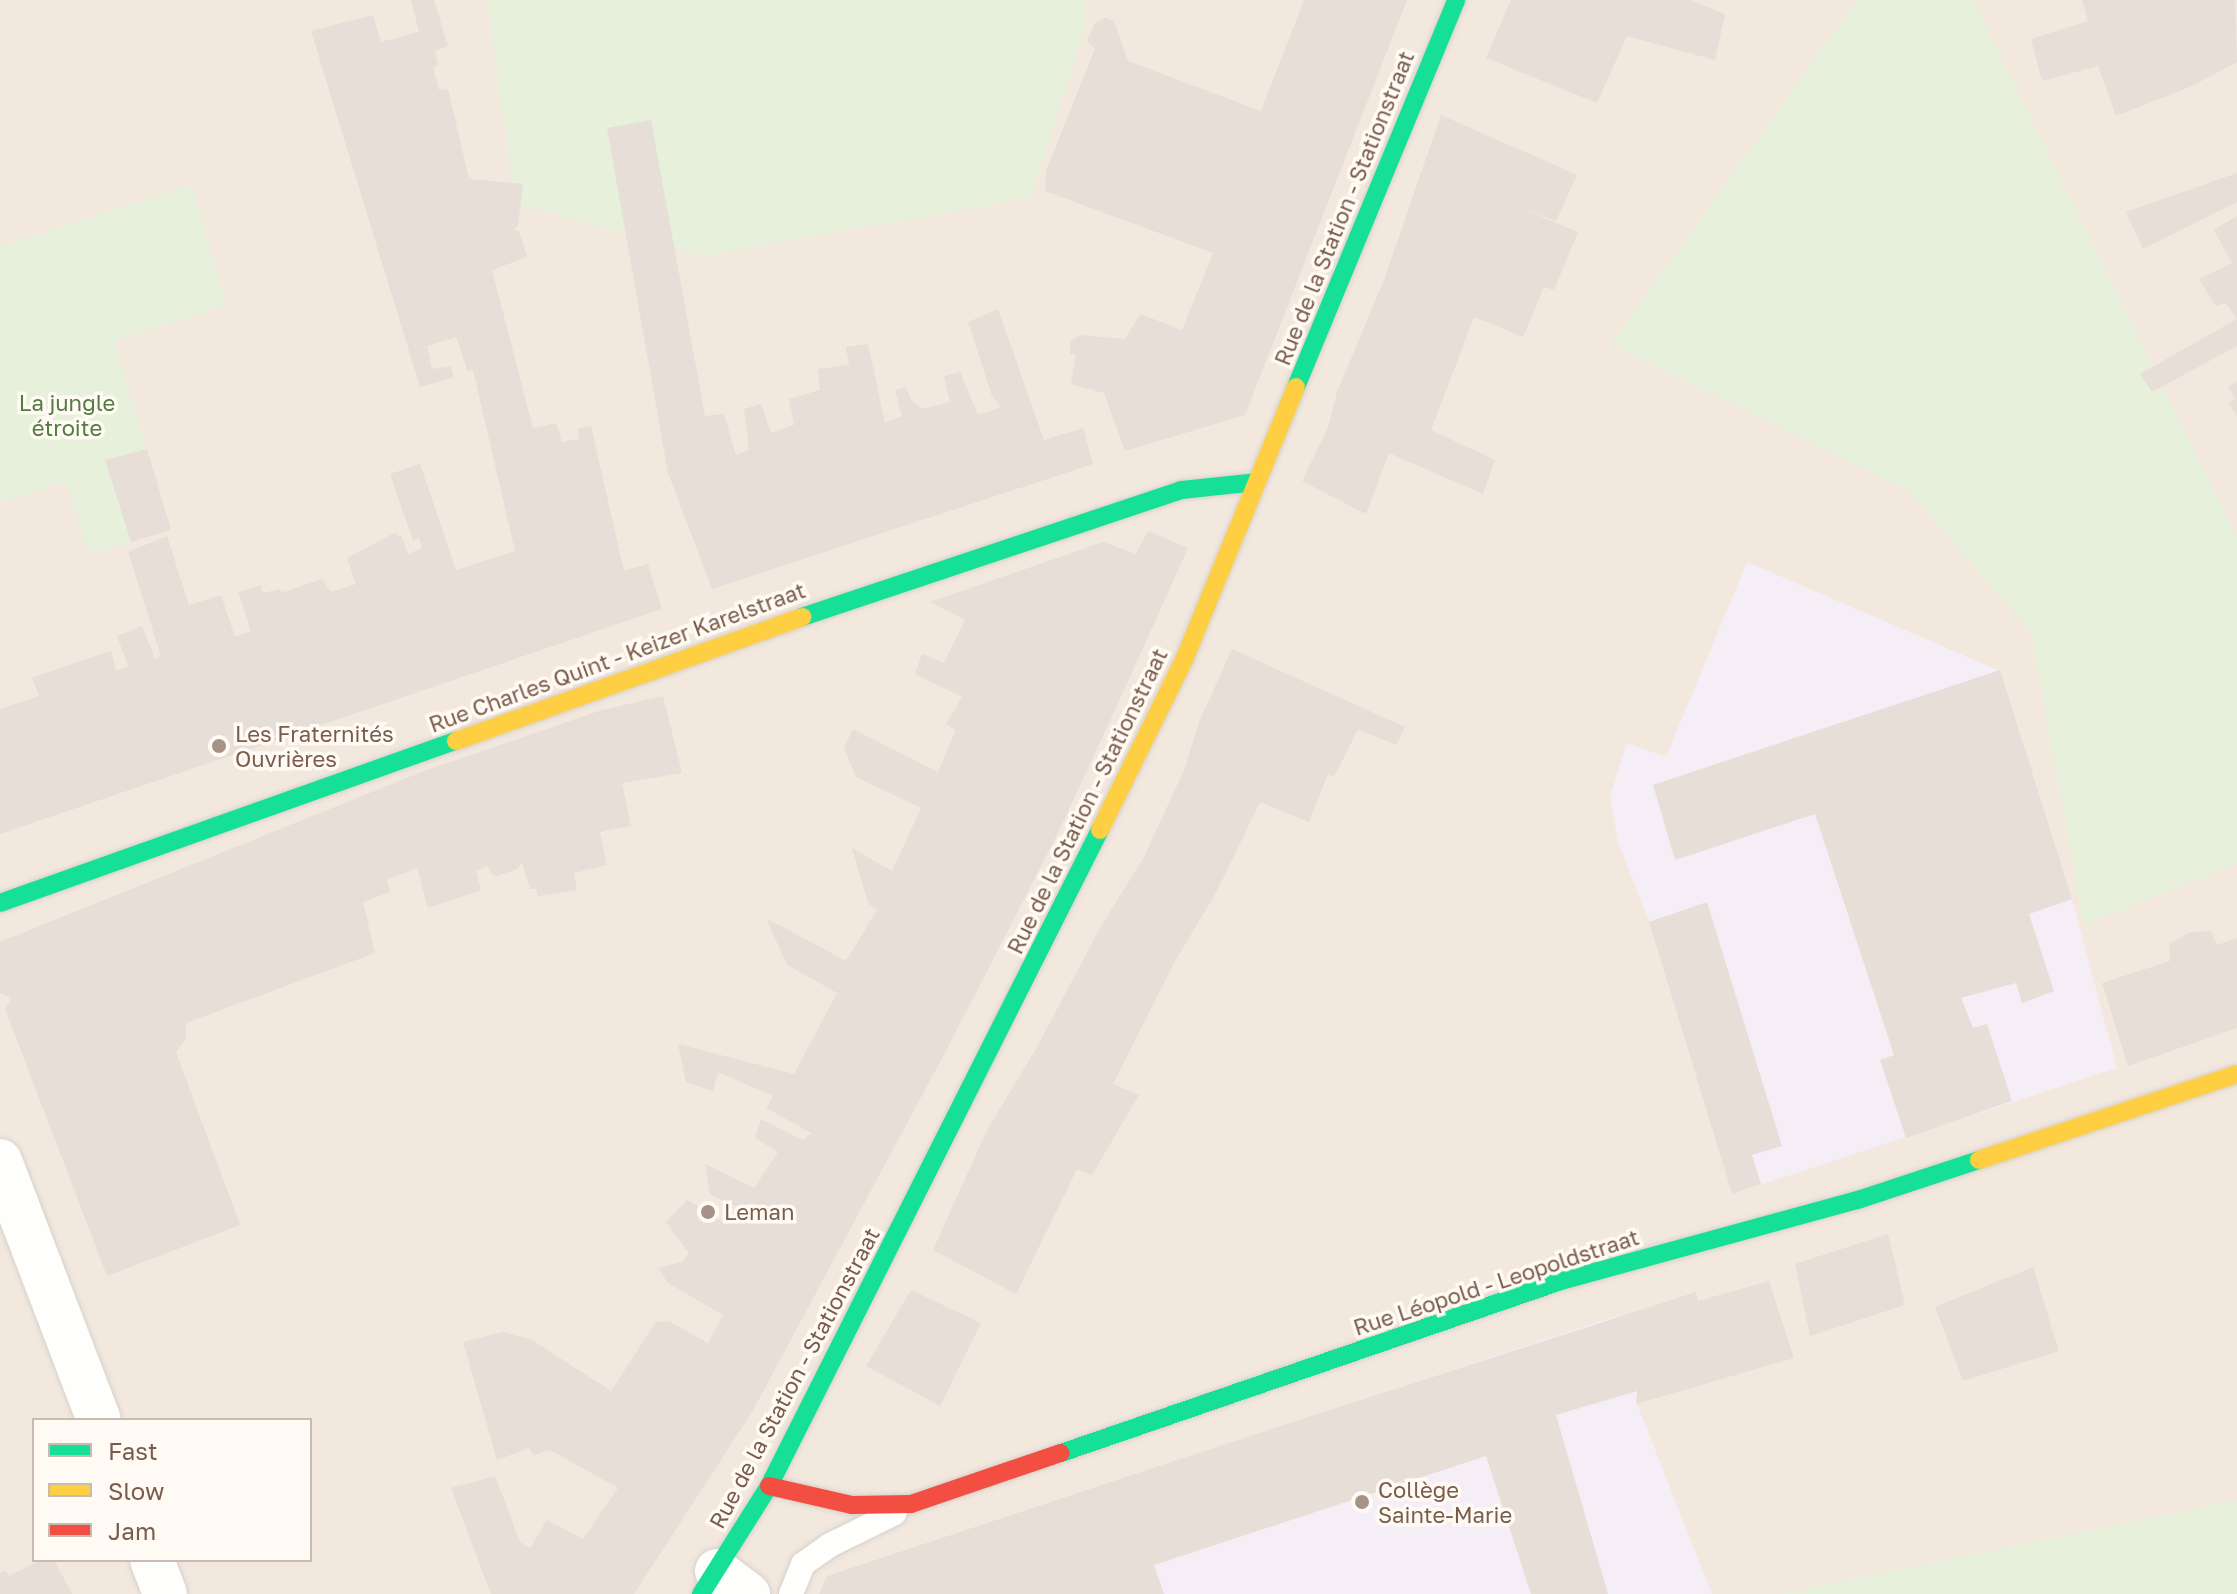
<!DOCTYPE html>
<meta charset="utf-8">
<style>
body{margin:0}
#map{position:relative;width:2237px;height:1594px;overflow:hidden;background:#f9f5f0;font-family:"Golos Text",sans-serif}
div>[style]{position:absolute}
.residential>*{inset:0;background:#f2e8de}
.education>*{inset:0;background:#f6eef6}
.green>*{inset:0;background:#e7f0db}
.building>*{inset:0;background:#e6ded7}
.roads{filter:drop-shadow(0 0 2px #d7d1cb) drop-shadow(0 0 2px #d7d1cb)}
.lane>*{height:24px;margin:-12px;padding:0 12px;transform-origin:12px;border-radius:12px;background:#fefefd}
.street>*{height:44px;margin:-22px;padding:0 22px;transform-origin:22px;border-radius:22px;background:#fefefd}
.fast>*{height:18px;margin:-9px;padding:0 9px;transform-origin:9px;border-radius:9px;background:#16e098}
.slow>*{height:18px;margin:-9px;padding:0 9px;transform-origin:9px;border-radius:9px;background:#ffcf43}
.jam>*{height:18px;margin:-9px;padding:0 9px;transform-origin:9px;border-radius:9px;background:#f24e42}
.dots>*{width:22px;height:22px;translate:-50% -50%;box-sizing:border-box;border:4px solid #fffaf3;border-radius:50%}
span{translate:-50% -50%;white-space:nowrap;text-align:center;line-height:1.15;-webkit-text-stroke:7px #fffaf3;paint-order:stroke}
.street-label{font-size:22px;color:#7a5c4d}
.park-label{font-size:22px;color:#537a41}
.poi-label{font-size:22px;color:#7a5c4d}
.left{translate:0 -50%;text-align:left}
.legend{position:absolute;left:32px;top:1418px;width:280px;height:144px;box-sizing:border-box;background:#fffaf3;border:2px solid #cabbb1;margin:0;padding:10px 14px;list-style:none;font-size:24px;color:#7a5c4d}
.legend li{display:flex;align-items:center;gap:16px;height:40px}
.legend b{width:40px;border:2px solid #cabbb1}
</style>
<div id="map">
<div class="residential">
<i style="clip-path:polygon(evenodd,0 0,2237px 0,2237px 1594px,0 1594px,0 0,34px 1420px,310px 1420px,310px 1560px,34px 1560px,34px 1420px)"></i>
</div>
<div class="education">
<i style="clip-path:polygon(1747px 562px,2000px 671px,2072px 899px,2117px 1068px,1732px 1194px,1649px 922px,1618px 842px,1610px 796px,1627px 743px,1666px 757px)"></i>
<i style="clip-path:polygon(1616px 1316px,1637px 1391px,1637px 1404px,1712px 1594px,819px 1594px,827px 1576px)"></i>
</div>
<div class="green">
<i style="clip-path:polygon(487px 0,1086px 0,1084px 29px,1031px 198px,703px 256px,515px 203px)"></i>
<i style="clip-path:polygon(1857px 0,1973px 0,2237px 538px,2237px 864px,2084px 925px,2031px 632px,1909px 491px,1611px 344px)"></i>
<i style="clip-path:polygon(192px 185px,226px 305px,114px 341px,171px 530px,89px 555px,66px 482px,0 503px,0 246px)"></i>
<i style="clip-path:polygon(2237px 1500px,2237px 1594px,1782px 1594px)"></i>
</div>
<div class="building">
<i style="clip-path:polygon(411px 0,434px 0,448px 46px,435px 51px,438px 65px,433px 68px,439px 90px,448px 89px,469px 179px,523px 184px,518px 225px,514px 230px,519px 231px,527px 257px,492px 270px,533px 428px,556px 423px,562px 442px,579px 439px,578px 429px,591px 426px,624px 571px,648px 564px,662px 609px,0 834px,0 709px,39px 696px,32px 678px,72px 664px,111px 651px,116px 671px,128px 666px,117px 636px,142px 626px,155px 659px,161px 656px,128px 552px,167px 536px,189px 605px,221px 595px,235px 637px,251px 631px,238px 592px,261px 585px,263px 593px,280px 589px,281px 593px,322px 579px,331px 592px,356px 584px,347px 558px,396px 532px,397px 537px,401px 535px,408px 554px,422px 548px,419px 538px,413px 541px,390px 474px,420px 464px,456px 570px,515px 551px,473px 370px,468px 372px,456px 337px,427px 346px,432px 369px,451px 366px,454px 377px,420px 387px,311px 31px,373px 15px,381px 42px,419px 32px)"></i>
<i style="clip-path:polygon(1304px 0,1407px 0,1245px 415px,1125px 451px,1104px 393px,1071px 384px,1076px 354px,1070px 354px,1070px 342px,1079px 335px,1125px 339px,1140px 314px,1182px 330px,1213px 253px,1045px 191px,1046px 171px,1095px 49px,1087px 41px,1095px 23px,1105px 18px,1114px 21px,1128px 61px,1261px 111px)"></i>
<i style="clip-path:polygon(1511px 0,1691px 0,1725px 14px,1715px 60px,1627px 36px,1597px 103px,1486px 58px)"></i>
<i style="clip-path:polygon(2082px 0,2235px 0,2237px 62px,2190px 87px,2116px 116px,2098px 66px,2042px 81px,2031px 39px,2088px 21px)"></i>
<i style="clip-path:polygon(1441px 115px,1577px 175px,1556px 221px,1523px 209px,1578px 232px,1554px 290px,1544px 287px,1523px 337px,1474px 317px,1431px 430px,1495px 460px,1483px 494px,1389px 453px,1366px 514px,1302px 481px,1328px 428px,1337px 392px,1384px 280px)"></i>
<i style="clip-path:polygon(651px 120px,705px 416px,724px 414px,736px 455px,749px 450px,744px 409px,761px 404px,771px 433px,794px 425px,789px 399px,820px 390px,818px 369px,849px 365px,846px 347px,868px 344px,885px 423px,902px 416px,895px 390px,906px 387px,911px 400px,923px 409px,950px 402px,944px 376px,960px 372px,978px 415px,1001px 407px,992px 396px,968px 322px,998px 309px,1044px 440px,1083px 428px,1093px 464px,712px 589px,668px 473px,607px 128px)"></i>
<i style="clip-path:polygon(2237px 173px,2237px 202px,2143px 249px,2126px 212px)"></i>
<i style="clip-path:polygon(2237px 216px,2237px 346px,2152px 392px,2140px 374px,2237px 319px,2226px 303px,2216px 306px,2199px 279px,2232px 263px,2214px 230px)"></i>
<i style="clip-path:polygon(2237px 381px,2237px 416px,2229px 403px,2236px 399px,2228px 387px)"></i>
<i style="clip-path:polygon(147px 449px,171px 530px,131px 542px,105px 460px)"></i>
<i style="clip-path:polygon(1148px 531px,1188px 548px,1120px 699px,1058px 833px,948px 1047px,752px 1412px,634px 1594px,491px 1594px,451px 1488px,495px 1476px,520px 1542px,530px 1548px,547px 1520px,583px 1539px,618px 1488px,550px 1450px,533px 1455px,529px 1448px,497px 1460px,463px 1342px,503px 1332px,532px 1340px,611px 1391px,656px 1322px,669px 1321px,708px 1343px,723px 1315px,668px 1283px,658px 1268px,682px 1262px,689px 1253px,666px 1222px,687px 1200px,728px 1225px,737px 1207px,710px 1194px,705px 1164px,754px 1188px,778px 1152px,755px 1138px,761px 1119px,803px 1140px,811px 1133px,766px 1108px,773px 1096px,718px 1072px,713px 1091px,686px 1082px,678px 1044px,794px 1074px,837px 993px,787px 965px,766px 918px,846px 961px,877px 910px,868px 903px,852px 848px,892px 871px,921px 808px,856px 777px,844px 748px,853px 729px,938px 772px,956px 730px,946px 724px,962px 697px,915px 674px,922px 654px,944px 663px,965px 620px,930px 602px,1103px 542px,1136px 554px)"></i>
<i style="clip-path:polygon(1232px 649px,1405px 727px,1396px 745px,1358px 729px,1334px 777px,1328px 774px,1309px 822px,1260px 802px,1217px 891px,1174px 963px,1113px 1084px,1139px 1095px,1092px 1175px,1077px 1169px,1016px 1294px,933px 1250px,987px 1130px,1036px 1049px,1100px 928px,1144px 857px,1184px 770px,1200px 720px)"></i>
<i style="clip-path:polygon(2000px 670px,2072px 899px,2029px 914px,2054px 991px,2022px 1003px,2016px 983px,1961px 998px,1973px 1028px,1987px 1024px,2012px 1101px,1906px 1138px,1880px 1060px,1894px 1055px,1815px 814px,1675px 860px,1653px 785px)"></i>
<i style="clip-path:polygon(663px 696px,682px 773px,622px 783px,631px 826px,600px 832px,607px 865px,574px 873px,577px 890px,538px 896px,536px 889px,530px 889px,522px 863px,517px 869px,498px 876px,492px 875px,487px 866px,476px 871px,481px 890px,428px 908px,417px 868px,387px 880px,390px 892px,363px 902px,375px 953px,186px 1023px,186px 1039px,176px 1052px,240px 1225px,107px 1276px,5px 1009px,12px 998px,0 993px,0 942px,419px 773px,599px 711px)"></i>
<i style="clip-path:polygon(1707px 902px,1782px 1146px,1752px 1155px,1761px 1184px,1732px 1194px,1649px 922px)"></i>
<i style="clip-path:polygon(2211px 931px,2217px 945px,2237px 938px,2237px 1028px,2128px 1066px,2102px 983px,2170px 961px,2169px 944px,2191px 932px)"></i>
<i style="clip-path:polygon(1888px 1234px,1905px 1305px,1810px 1336px,1795px 1264px)"></i>
<i style="clip-path:polygon(2033px 1267px,2059px 1351px,1963px 1381px,1935px 1307px)"></i>
<i style="clip-path:polygon(1769px 1281px,1794px 1358px,1636px 1404px,1637px 1391px,1556px 1415px,1608px 1594px,1531px 1594px,1486px 1456px,1154px 1565px,1164px 1594px,819px 1594px,827px 1576px,1271px 1429px,1696px 1292px,1698px 1301px)"></i>
<i style="clip-path:polygon(911px 1290px,981px 1323px,940px 1406px,866px 1366px)"></i>
<i style="clip-path:polygon(41px 1560px,54px 1560px,72px 1594px,0 1594px,0 1573px,5px 1571px,9px 1576px)"></i>
</div>
<div class="roads">
<div class="lane">
<i style="left:791px;top:1594px;width:32px;rotate:-68deg"></i>
<i style="left:803px;top:1564px;width:33px;rotate:-35deg"></i>
<i style="left:830px;top:1545px;width:72px;rotate:-26.2deg"></i>
</div>
<div class="street">
<i style="left:0;top:1161px;width:277px;rotate:69.1deg"></i>
<i style="left:152px;top:1560px;width:36px;rotate:69deg"></i>
<i style="left:717px;top:1571px;width:39px;rotate:37deg"></i>
</div>
<div class="fast">
<i style="left:1296px;top:387px;width:419px;rotate:-67.5deg"></i>
<i style="left:802px;top:617px;width:400px;rotate:-18.5deg"></i>
<i style="left:1181px;top:490px;width:76px;rotate:-6deg"></i>
<i style="left:0;top:903px;width:484px;rotate:-19.6deg"></i>
<i style="left:1061px;top:1453px;width:529px;rotate:-18.98deg"></i>
<i style="left:1561px;top:1281px;width:308px;rotate:-15.3deg"></i>
<i style="left:1858px;top:1200px;width:127px;rotate:-18.3deg"></i>
<i style="left:701px;top:1594px;width:128px;rotate:-57.8deg"></i>
<i style="left:769px;top:1486px;width:735px;rotate:-63.23deg"></i>
</div>
<div class="slow">
<i style="left:456px;top:741px;width:368px;rotate:-19.7deg"></i>
<i style="left:1100px;top:830px;width:190px;rotate:-63.7deg"></i>
<i style="left:1184px;top:660px;width:295px;rotate:-67.7deg"></i>
<i style="left:1979px;top:1160px;width:272px;rotate:-18.4deg"></i>
</div>
<div class="jam">
<i style="left:769px;top:1486px;width:85px;rotate:12.9deg"></i>
<i style="left:852px;top:1505px;width:59px;rotate:-1deg"></i>
<i style="left:911px;top:1504px;width:158px;rotate:-18.8deg"></i>
</div>
</div>
<div class="dots">
<i style="left:219px;top:746px;background:#a69286"></i>
<i style="left:708px;top:1212px;background:#a69286"></i>
<i style="left:1362px;top:1502px;background:#a69286"></i>
</div>
<div class="street-label">
<span style="left:1344px;top:208px;rotate:-68deg">Rue de la Station - Stationstraat</span>
<span style="left:617px;top:657px;rotate:-20deg">Rue Charles Quint - Keizer Karelstraat</span>
<span style="left:1087px;top:801px;rotate:-64deg">Rue de la Station - Stationstraat</span>
<span style="left:1496px;top:1282px;rotate:-18deg">Rue Léopold - Leopoldstraat</span>
<span style="left:794px;top:1378px;rotate:-62deg">Rue de la Station - Stationstraat</span>
</div>
<div class="park-label">
<span style="left:67px;top:415px">La jungle<br>étroite</span>
</div>
<div class="poi-label">
<span class="left" style="left:235px;top:746px">Les Fraternités<br>Ouvrières</span>
<span class="left" style="left:724px;top:1212px">Leman</span>
<span class="left" style="left:1378px;top:1502px">Collège<br>Sainte-Marie</span>
</div>
<ul class="legend">
<li><b style="height:10px;background:#16e098"></b>Fast</li>
<li><b style="height:10px;background:#ffcf43"></b>Slow</li>
<li><b style="height:10px;background:#f24e42"></b>Jam</li>
</ul>
</div>
